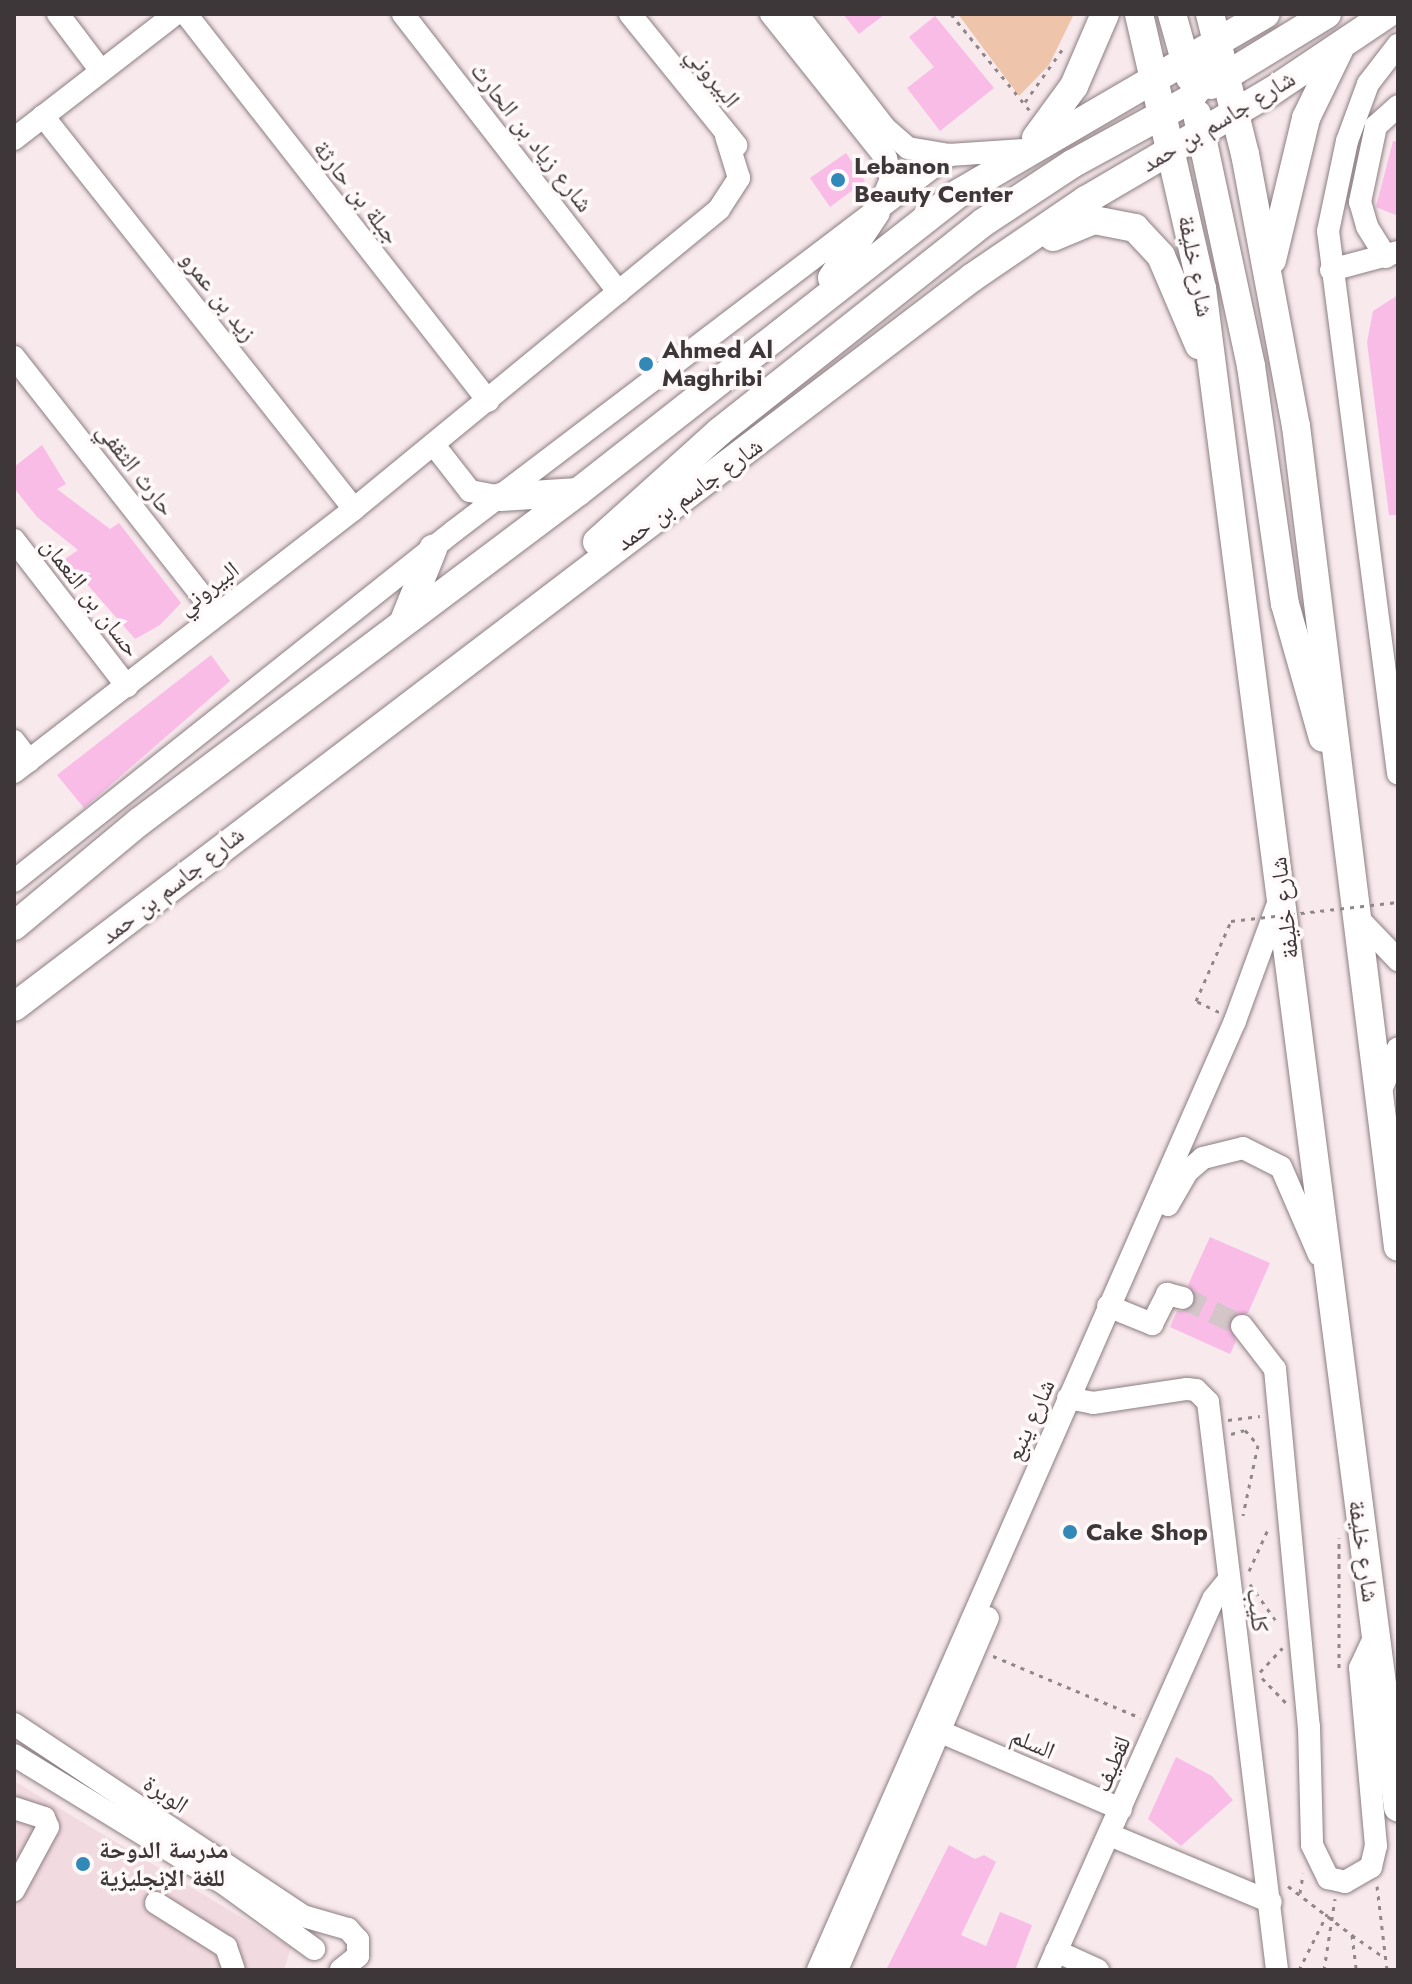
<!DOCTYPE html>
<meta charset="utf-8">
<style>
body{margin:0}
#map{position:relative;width:1412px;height:1984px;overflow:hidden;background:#f8e9ec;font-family:Jost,"Noto Naskh Arabic",sans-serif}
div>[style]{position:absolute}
.built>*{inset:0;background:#f2dbe0}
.green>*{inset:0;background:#eec4ab}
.building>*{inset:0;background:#f9bce7}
.minor-tunnel>*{height:22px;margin-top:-11px;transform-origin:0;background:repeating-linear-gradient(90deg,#d3c5c8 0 22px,transparent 0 33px)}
.path>*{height:3px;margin-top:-1.5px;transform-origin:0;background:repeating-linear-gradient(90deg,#91878a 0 4px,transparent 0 10px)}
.roads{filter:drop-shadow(0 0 2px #8b7e81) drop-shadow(0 0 2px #8b7e81)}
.minor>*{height:22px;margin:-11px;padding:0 11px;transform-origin:11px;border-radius:11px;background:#fff}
.major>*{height:28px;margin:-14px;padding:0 14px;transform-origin:14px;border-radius:14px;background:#fff}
.path-bridge>*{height:3px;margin-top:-1.5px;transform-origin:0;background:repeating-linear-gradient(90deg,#91878a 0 4px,transparent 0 10px)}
.dots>*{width:22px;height:22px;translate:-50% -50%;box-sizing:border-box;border:4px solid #fff9fa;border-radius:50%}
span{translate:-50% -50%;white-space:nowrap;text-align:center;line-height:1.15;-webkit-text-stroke:7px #fff9fa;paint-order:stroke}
.street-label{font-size:24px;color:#3d3739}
.poi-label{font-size:24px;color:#3d3739;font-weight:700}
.left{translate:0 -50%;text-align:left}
.frame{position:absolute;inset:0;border:16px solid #3d3739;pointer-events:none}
</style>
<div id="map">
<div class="built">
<i style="clip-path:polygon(14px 1781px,291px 1947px,284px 1970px,14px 1970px)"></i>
</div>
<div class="green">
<i style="clip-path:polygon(958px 14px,1074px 14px,1049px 65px,1019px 96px)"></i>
</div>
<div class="building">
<i style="clip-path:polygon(843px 14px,885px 14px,859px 34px)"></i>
<i style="clip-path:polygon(935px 16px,994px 88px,940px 131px,907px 88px,934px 67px,909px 37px)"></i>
<i style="clip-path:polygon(1393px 141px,1398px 141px,1398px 216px,1376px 207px)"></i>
<i style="clip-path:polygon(846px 153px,865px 181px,830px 207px,810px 178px)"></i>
<i style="clip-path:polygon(1398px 295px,1398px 515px,1389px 515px,1367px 342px,1373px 311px)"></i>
<i style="clip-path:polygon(42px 445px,66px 484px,57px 489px,110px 529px,119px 523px,181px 603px,160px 625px,135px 639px,65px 559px,78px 550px,37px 517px,14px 488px,14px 467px)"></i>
<i style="clip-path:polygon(211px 655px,230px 681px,84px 808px,57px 775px)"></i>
<i style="clip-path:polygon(1210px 1237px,1270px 1263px,1248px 1313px,1229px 1320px,1236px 1341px,1230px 1354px,1170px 1327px,1177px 1311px,1188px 1311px,1196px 1302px,1188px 1285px)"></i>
<i style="clip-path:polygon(1176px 1757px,1212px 1776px,1233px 1800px,1181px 1846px,1148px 1819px)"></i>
<i style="clip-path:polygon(949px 1845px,975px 1859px,984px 1855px,996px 1862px,961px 1935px,986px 1946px,1000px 1912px,1032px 1925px,1015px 1970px,886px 1970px)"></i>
</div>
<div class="minor-tunnel">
<i style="left:1183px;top:1298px;width:65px;rotate:25.4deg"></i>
</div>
<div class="path">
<i style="left:951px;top:14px;width:125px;rotate:50.8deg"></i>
<i style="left:1025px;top:102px;width:67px;rotate:-54.7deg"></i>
<i style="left:1219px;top:1012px;width:25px;rotate:-154deg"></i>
<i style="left:1196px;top:1001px;width:87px;rotate:-66.4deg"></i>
<i style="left:1228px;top:1420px;width:32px;rotate:-7deg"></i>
<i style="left:1231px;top:1434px;width:15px;rotate:-16deg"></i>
<i style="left:1245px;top:1430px;width:20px;rotate:49deg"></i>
<i style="left:1258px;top:1445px;width:72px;rotate:102.1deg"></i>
<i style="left:1249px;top:1571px;width:48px;rotate:-65.6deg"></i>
<i style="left:1250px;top:1584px;width:49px;rotate:55deg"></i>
<i style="left:993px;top:1656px;width:160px;rotate:22.7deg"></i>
<i style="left:1339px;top:1668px;width:130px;rotate:-90deg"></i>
<i style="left:1260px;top:1672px;width:33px;rotate:-47deg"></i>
<i style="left:1262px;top:1678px;width:36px;rotate:46deg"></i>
<i style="left:1288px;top:1886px;width:81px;rotate:37.4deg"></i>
<i style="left:1352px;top:1935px;width:35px;rotate:83deg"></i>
<i style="left:1377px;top:1886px;width:85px;rotate:83.2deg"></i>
<i style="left:1300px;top:1893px;width:20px;rotate:-81deg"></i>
<i style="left:1352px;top:1935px;width:40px;rotate:34.9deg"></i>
<i style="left:1299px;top:1970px;width:63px;rotate:-63.4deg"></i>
<i style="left:1324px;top:1970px;width:72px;rotate:-81.2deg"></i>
</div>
<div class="roads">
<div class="minor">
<i style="left:58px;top:14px;width:71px;rotate:53deg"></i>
<i style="left:186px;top:14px;width:491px;rotate:52deg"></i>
<i style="left:403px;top:14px;width:352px;rotate:52.2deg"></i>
<i style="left:630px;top:14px;width:169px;rotate:51deg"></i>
<i style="left:771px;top:14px;width:184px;rotate:51.4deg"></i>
<i style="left:886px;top:158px;width:22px;rotate:77deg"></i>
<i style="left:891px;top:179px;width:33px;rotate:113deg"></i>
<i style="left:797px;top:14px;width:144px;rotate:52.3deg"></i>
<i style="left:885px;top:128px;width:30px;rotate:41deg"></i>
<i style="left:908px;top:148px;width:42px;rotate:9.7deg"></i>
<i style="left:949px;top:155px;width:75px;rotate:-3.8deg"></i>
<i style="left:1398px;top:45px;width:49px;rotate:127.6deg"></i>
<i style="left:1368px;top:84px;width:61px;rotate:110.2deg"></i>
<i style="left:1347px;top:141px;width:92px;rotate:101.9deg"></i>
<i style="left:1328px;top:231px;width:547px;rotate:82.64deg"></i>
<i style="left:43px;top:116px;width:501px;rotate:51.64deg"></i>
<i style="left:14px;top:139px;width:204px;rotate:-37.8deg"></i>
<i style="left:1386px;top:257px;width:36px;rotate:-122deg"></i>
<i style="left:1367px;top:226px;width:25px;rotate:-106deg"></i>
<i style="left:1360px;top:202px;width:78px;rotate:-78.1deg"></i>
<i style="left:1376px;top:126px;width:30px;rotate:-42deg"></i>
<i style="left:1331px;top:270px;width:69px;rotate:-15deg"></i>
<i style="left:14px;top:357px;width:327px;rotate:51.8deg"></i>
<i style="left:434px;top:445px;width:58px;rotate:52deg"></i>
<i style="left:470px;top:491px;width:32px;rotate:11deg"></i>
<i style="left:14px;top:540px;width:185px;rotate:52.3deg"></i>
<i style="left:14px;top:741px;width:25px;rotate:53deg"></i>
<i style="left:14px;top:772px;width:430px;rotate:-37.7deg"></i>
<i style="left:354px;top:509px;width:472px;rotate:-39.4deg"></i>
<i style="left:719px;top:209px;width:37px;rotate:-57deg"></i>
<i style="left:739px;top:178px;width:44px;rotate:-107.2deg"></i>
<i style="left:14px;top:881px;width:562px;rotate:-38.5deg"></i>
<i style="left:454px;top:531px;width:622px;rotate:-37.22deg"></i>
<i style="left:1356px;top:916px;width:61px;rotate:46.3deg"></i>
<i style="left:1380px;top:1093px;width:48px;rotate:-68.2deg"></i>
<i style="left:1168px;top:1205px;width:39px;rotate:-60deg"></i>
<i style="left:1188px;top:1171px;width:20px;rotate:-41deg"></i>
<i style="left:1203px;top:1158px;width:41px;rotate:-14deg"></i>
<i style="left:1243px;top:1148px;width:42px;rotate:26.6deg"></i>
<i style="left:1281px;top:1167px;width:96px;rotate:66.6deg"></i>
<i style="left:1108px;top:1306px;width:48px;rotate:22.2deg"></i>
<i style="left:1152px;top:1324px;width:34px;rotate:-63deg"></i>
<i style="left:1167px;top:1294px;width:16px;rotate:14deg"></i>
<i style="left:1242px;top:1326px;width:54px;rotate:52.5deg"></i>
<i style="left:1275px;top:1369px;width:360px;rotate:84.6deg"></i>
<i style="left:1309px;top:1727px;width:118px;rotate:88.5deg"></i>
<i style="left:1312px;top:1845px;width:37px;rotate:64deg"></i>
<i style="left:1328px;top:1878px;width:17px;rotate:13deg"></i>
<i style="left:1345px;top:1882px;width:30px;rotate:-30deg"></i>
<i style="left:1371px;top:1867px;width:22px;rotate:-77deg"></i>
<i style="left:1376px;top:1846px;width:179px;rotate:-95.1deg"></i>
<i style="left:1360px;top:1668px;width:38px;rotate:-65deg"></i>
<i style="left:1068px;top:1398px;width:25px;rotate:11deg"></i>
<i style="left:1093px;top:1403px;width:95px;rotate:-8.5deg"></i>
<i style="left:1187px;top:1389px;width:9px;rotate:6deg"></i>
<i style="left:1196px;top:1390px;width:17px;rotate:45deg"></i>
<i style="left:1208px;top:1402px;width:572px;rotate:83.07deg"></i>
<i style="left:14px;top:1724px;width:347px;rotate:33.6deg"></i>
<i style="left:303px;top:1916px;width:47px;rotate:16.1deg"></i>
<i style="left:348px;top:1929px;width:15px;rotate:48deg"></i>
<i style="left:358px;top:1940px;width:16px;rotate:90deg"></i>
<i style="left:358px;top:1956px;width:22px;rotate:141deg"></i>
<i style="left:927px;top:1726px;width:211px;rotate:23.2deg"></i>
<i style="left:14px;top:1755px;width:249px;rotate:31.5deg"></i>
<i style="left:226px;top:1885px;width:109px;rotate:36deg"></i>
<i style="left:14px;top:1808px;width:32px;rotate:18deg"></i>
<i style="left:44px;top:1818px;width:10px;rotate:66deg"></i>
<i style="left:48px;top:1827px;width:72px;rotate:118.4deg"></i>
<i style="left:1110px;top:1835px;width:174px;rotate:22.6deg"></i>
<i style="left:156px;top:1903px;width:83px;rotate:32.2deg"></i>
<i style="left:226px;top:1947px;width:24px;rotate:71deg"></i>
<i style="left:1056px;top:1951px;width:46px;rotate:24.3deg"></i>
<i style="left:818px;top:1970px;width:1037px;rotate:-66.28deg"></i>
<i style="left:1235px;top:1021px;width:128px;rotate:-69.9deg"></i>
<i style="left:837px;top:1970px;width:383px;rotate:-66.8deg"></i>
<i style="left:1048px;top:1970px;width:407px;rotate:-66deg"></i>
<i style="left:1214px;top:1598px;width:22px;rotate:-51deg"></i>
</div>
<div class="major">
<i style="left:1139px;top:14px;width:281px;rotate:77.1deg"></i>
<i style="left:1202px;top:288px;width:1532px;rotate:82.65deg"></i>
<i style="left:1172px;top:14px;width:66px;rotate:74.3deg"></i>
<i style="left:1210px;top:14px;width:144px;rotate:76deg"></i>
<i style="left:1245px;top:154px;width:277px;rotate:79.4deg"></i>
<i style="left:1296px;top:426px;width:827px;rotate:82.92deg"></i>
<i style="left:1211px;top:85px;width:136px;rotate:-31.5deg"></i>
<i style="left:1197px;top:114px;width:258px;rotate:77.9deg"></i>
<i style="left:1251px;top:366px;width:240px;rotate:81.9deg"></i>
<i style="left:1285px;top:604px;width:139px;rotate:74.2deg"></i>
<i style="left:1036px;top:138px;width:64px;rotate:-53.8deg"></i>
<i style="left:1074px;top:86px;width:78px;rotate:-66.7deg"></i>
<i style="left:1053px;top:237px;width:44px;rotate:-22.5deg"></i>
<i style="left:1094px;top:220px;width:42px;rotate:11deg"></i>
<i style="left:1135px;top:228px;width:38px;rotate:47deg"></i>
<i style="left:1161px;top:256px;width:97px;rotate:66.9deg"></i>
<i style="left:1272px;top:260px;width:146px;rotate:-76.5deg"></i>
<i style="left:1306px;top:118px;width:76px;rotate:-64.1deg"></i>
<i style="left:832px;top:278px;width:79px;rotate:-56.3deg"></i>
<i style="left:501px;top:497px;width:77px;rotate:-3.7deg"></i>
<i style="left:597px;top:542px;width:164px;rotate:-42deg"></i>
<i style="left:719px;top:432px;width:338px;rotate:-38.4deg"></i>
<i style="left:984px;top:222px;width:105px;rotate:-33.4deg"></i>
<i style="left:1072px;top:164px;width:133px;rotate:-28.7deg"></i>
<i style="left:1189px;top:100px;width:31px;rotate:-52deg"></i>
<i style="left:1208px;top:76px;width:34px;rotate:-75deg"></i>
<i style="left:404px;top:621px;width:78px;rotate:-68.1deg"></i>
<i style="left:14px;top:926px;width:163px;rotate:-39.8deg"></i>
<i style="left:139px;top:822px;width:549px;rotate:-36.93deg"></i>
<i style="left:578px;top:492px;width:484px;rotate:-38.1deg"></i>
<i style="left:959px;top:193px;width:355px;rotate:-30.3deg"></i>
<i style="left:14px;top:1007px;width:1205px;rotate:-37.28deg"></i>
<i style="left:973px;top:277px;width:137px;rotate:-34.3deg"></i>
<i style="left:1086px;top:200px;width:216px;rotate:-30.4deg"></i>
<i style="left:1272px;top:91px;width:138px;rotate:-33.8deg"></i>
</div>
</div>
<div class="path-bridge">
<i style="left:1231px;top:921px;width:168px;rotate:-6.5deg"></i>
</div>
<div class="dots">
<i style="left:838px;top:180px;background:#3288b7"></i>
<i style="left:646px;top:364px;background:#3288b7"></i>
<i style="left:1070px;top:1532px;background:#3288b7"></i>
<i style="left:83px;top:1864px;background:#3288b7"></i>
</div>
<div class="street-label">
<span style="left:713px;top:77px;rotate:51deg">البيروني</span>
<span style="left:1218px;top:121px;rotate:-31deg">شارع جاسم بن حمد</span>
<span style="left:532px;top:137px;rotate:52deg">شارع زياد بن الحارث</span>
<span style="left:357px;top:192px;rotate:52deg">جبلة بن حارثة</span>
<span style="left:1196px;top:266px;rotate:79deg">شارع خليفة</span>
<span style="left:219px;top:296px;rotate:52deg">زيد بن عمرو</span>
<span style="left:136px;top:469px;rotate:52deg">حارث الثقفي</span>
<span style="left:689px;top:494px;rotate:-36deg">شارع جاسم بن حمد</span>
<span style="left:208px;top:588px;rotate:-38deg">البيروني</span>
<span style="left:91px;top:597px;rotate:52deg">حسان بن النعمان</span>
<span style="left:172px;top:885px;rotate:-38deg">شارع جاسم بن حمد</span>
<span style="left:1284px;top:908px;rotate:-97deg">شارع خليفة</span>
<span style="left:1030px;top:1420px;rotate:-66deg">شارع ينبع</span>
<span style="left:1364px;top:1551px;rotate:82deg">شارع خليفة</span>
<span style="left:1258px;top:1610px;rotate:82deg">كليب</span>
<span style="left:1033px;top:1743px;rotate:23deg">السلم</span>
<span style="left:1112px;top:1764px;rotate:-67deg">لقطيف</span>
<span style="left:166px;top:1794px;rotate:34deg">الوبرة</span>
</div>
<div class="poi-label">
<span class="left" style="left:854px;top:180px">Lebanon<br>Beauty Center</span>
<span class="left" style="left:662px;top:364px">Ahmed Al<br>Maghribi</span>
<span class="left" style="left:1086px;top:1532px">Cake Shop</span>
<span class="left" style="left:99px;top:1864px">مدرسة الدوحة<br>للغة الإنجليزية</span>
</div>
<div class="frame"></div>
</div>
